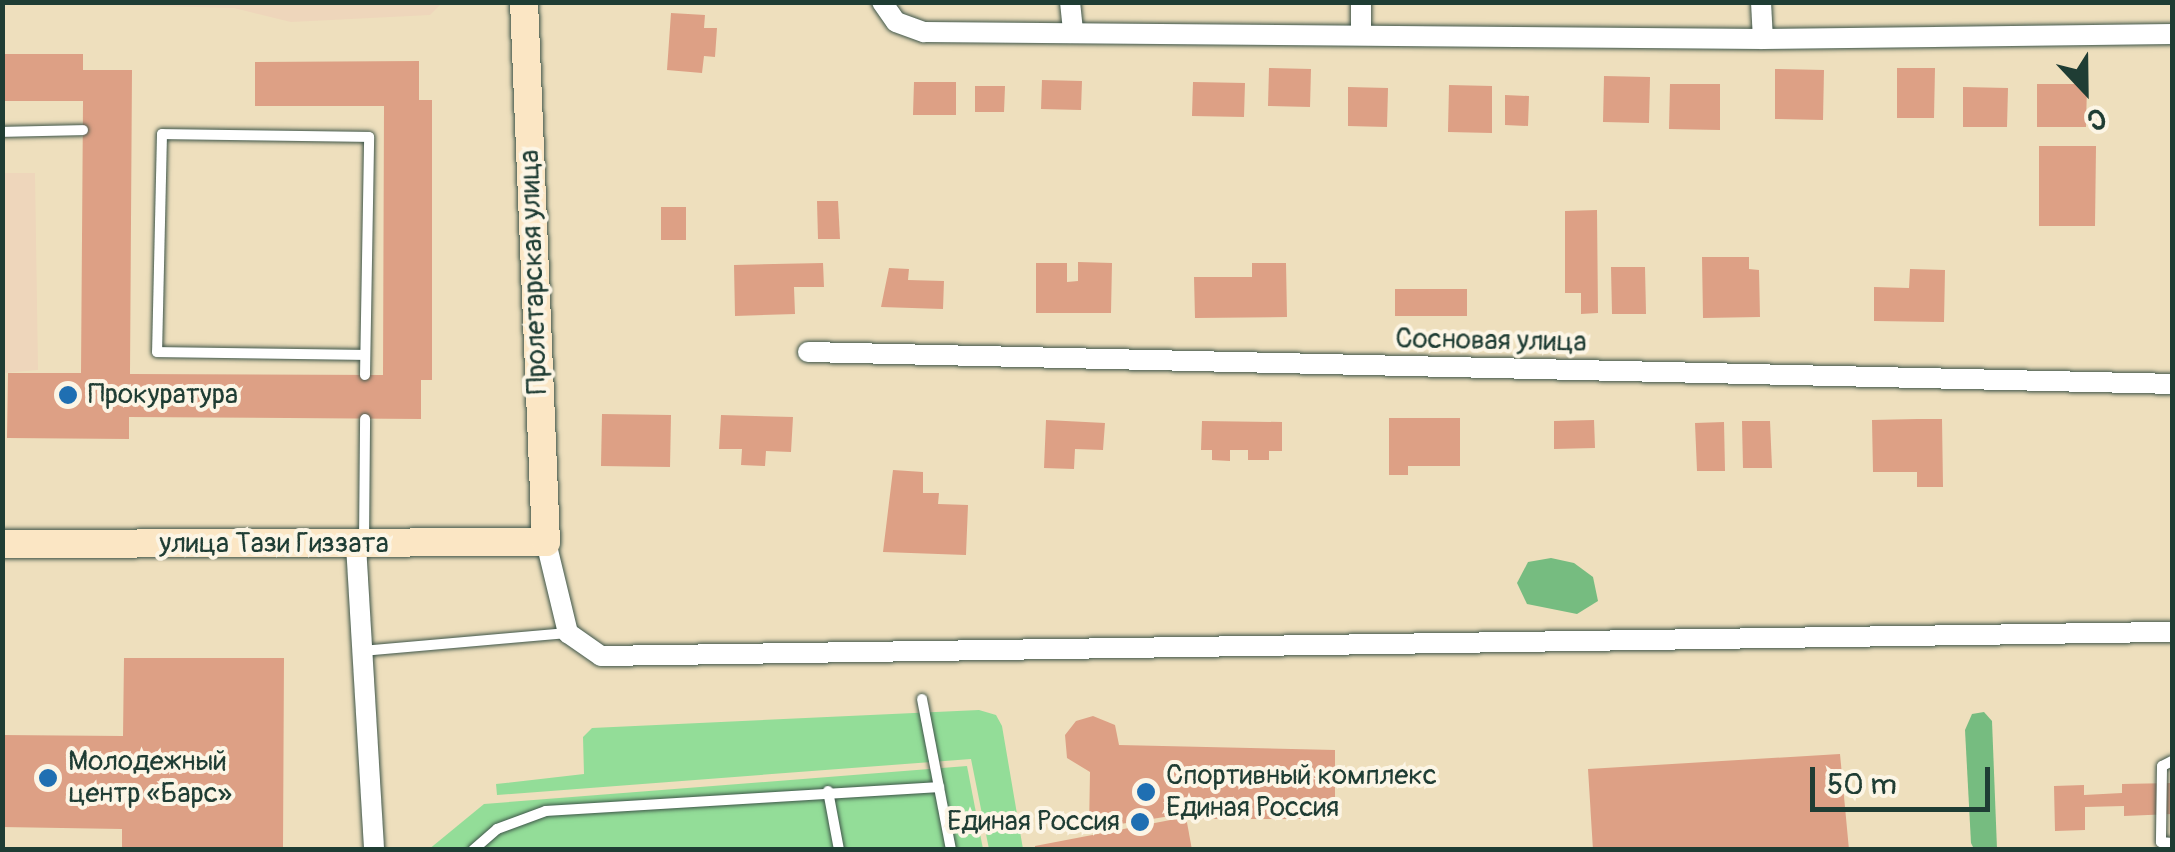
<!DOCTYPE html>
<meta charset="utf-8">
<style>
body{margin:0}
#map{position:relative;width:2175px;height:852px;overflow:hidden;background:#eedfbd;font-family:Pangolin,sans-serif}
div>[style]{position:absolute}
.built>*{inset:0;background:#eed6bb}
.green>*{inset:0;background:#93dd98}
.forest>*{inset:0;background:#76bc80}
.building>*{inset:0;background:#dda085}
.roads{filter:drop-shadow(0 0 2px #3e5549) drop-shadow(0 0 2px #3e5549)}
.lane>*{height:10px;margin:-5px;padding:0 5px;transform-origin:5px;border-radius:5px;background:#fff}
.street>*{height:20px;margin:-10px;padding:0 10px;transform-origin:10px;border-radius:10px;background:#fff}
.secondary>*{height:28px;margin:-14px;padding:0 14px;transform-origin:14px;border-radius:14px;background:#fbe6c4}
.dots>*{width:28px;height:28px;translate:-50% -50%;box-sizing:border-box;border:5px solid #fcf5e5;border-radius:50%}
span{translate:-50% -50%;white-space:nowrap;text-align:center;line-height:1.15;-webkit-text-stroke:8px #fcf5e5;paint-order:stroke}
.street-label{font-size:28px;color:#1f3d34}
.poi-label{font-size:28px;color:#1f3d34}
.left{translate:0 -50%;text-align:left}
.right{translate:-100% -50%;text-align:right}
.frame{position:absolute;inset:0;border:5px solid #1f3d34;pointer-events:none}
.north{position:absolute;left:2035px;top:40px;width:100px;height:100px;-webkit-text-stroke:8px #fcf5e5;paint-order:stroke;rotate:158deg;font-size:28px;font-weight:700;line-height:40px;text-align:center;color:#1f3d34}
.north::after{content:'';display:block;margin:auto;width:35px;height:45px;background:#1f3d34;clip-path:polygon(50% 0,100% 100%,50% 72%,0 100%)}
.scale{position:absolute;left:1810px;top:767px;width:180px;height:45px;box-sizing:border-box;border:5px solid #1f3d34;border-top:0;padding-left:12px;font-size:30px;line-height:35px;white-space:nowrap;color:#1f3d34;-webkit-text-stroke:8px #fcf5e5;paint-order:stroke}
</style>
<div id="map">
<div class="built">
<i style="clip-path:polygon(3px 2px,442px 2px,442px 3px,430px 15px,291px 22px,234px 8px)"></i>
<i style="clip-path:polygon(3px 173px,35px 173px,38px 370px,3px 373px)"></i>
</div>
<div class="green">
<i style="clip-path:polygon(979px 710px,996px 715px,1002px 726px,1023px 849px,989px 849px,971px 759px,497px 795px,496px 784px,584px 774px,583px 737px,592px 728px)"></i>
<i style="clip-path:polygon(967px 766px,983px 849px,428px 850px,484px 804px)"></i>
</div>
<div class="forest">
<i style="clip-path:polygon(1551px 558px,1574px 563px,1593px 577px,1598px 601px,1577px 614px,1527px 604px,1517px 583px,1528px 562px)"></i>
<i style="clip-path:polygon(1984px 712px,1992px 721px,1997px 849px,1974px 849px,1971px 843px,1965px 730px,1972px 714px)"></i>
</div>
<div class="building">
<i style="clip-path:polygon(671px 13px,705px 15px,704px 28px,717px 28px,715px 57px,704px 56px,702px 73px,667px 70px)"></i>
<i style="clip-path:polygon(2px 54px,83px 54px,83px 70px,132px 70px,130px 374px,383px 375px,384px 106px,255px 106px,255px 62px,419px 61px,419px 100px,432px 100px,432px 380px,421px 380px,421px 419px,129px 417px,129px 439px,7px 438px,8px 373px,81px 373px,83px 101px,2px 101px)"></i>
<i style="clip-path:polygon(1269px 68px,1311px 69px,1310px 107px,1268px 106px)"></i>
<i style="clip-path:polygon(1897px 68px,1935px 68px,1934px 118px,1897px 118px)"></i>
<i style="clip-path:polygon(1775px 69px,1824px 70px,1823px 120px,1775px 119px)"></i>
<i style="clip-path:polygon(1604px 76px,1650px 77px,1649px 123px,1603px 122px)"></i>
<i style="clip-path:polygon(1042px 80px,1082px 81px,1081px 110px,1041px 109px)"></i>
<i style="clip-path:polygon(914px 82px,956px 82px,956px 115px,913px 115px)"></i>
<i style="clip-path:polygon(1193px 82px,1245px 83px,1244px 117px,1192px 116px)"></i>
<i style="clip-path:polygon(1670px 84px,1720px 84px,1720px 130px,1669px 129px)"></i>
<i style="clip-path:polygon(2037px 84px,2087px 84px,2086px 127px,2037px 127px)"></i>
<i style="clip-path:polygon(1449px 85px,1492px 86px,1492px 133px,1448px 132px)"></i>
<i style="clip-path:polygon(975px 86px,1005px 86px,1004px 112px,975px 112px)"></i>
<i style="clip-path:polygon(1348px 87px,1388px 88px,1387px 127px,1348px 126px)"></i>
<i style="clip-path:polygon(1963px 87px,2008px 88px,2007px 127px,1963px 127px)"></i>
<i style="clip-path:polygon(1505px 95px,1529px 96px,1528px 126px,1505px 125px)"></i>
<i style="clip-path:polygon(2039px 146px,2096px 146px,2095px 226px,2039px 226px)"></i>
<i style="clip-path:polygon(817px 201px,838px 201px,840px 239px,818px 239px)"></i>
<i style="clip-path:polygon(661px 207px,686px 207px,686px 240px,661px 240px)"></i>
<i style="clip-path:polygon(1597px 210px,1598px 313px,1581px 314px,1581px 293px,1565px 293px,1565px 211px)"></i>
<i style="clip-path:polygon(1702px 257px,1749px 257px,1749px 269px,1759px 270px,1760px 317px,1703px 318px)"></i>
<i style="clip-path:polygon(1078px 262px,1112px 263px,1111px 313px,1036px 313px,1036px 263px,1067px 263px,1067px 282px,1078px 281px)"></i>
<i style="clip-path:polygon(823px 263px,824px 287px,794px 287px,795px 314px,735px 316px,734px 265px)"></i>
<i style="clip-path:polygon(1252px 263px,1286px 263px,1287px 317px,1195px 318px,1194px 277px,1252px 277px)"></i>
<i style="clip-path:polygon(1611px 267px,1645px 267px,1646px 314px,1612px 314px)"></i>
<i style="clip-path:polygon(889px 268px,909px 269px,908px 280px,944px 281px,943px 309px,881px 307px)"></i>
<i style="clip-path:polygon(1910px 269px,1945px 270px,1944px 322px,1874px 321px,1874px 287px,1909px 288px)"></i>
<i style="clip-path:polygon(1395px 289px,1467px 289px,1467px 316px,1395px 316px)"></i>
<i style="clip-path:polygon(602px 414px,671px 415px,670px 467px,601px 466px)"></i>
<i style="clip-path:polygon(721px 415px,793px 417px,791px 452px,766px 451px,765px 466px,741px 465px,742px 449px,719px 449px)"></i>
<i style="clip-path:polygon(1389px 418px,1460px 418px,1460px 466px,1408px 466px,1408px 475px,1389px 475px)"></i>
<i style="clip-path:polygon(1917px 419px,1942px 419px,1943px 487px,1917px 487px,1917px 472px,1873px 472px,1872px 420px)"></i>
<i style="clip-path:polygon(1046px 420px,1105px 423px,1103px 450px,1075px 449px,1074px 469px,1044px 468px)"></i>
<i style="clip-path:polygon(1594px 420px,1595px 448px,1554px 449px,1554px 421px)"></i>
<i style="clip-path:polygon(1202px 421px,1282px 422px,1282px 451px,1269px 451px,1269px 460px,1248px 460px,1248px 450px,1230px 450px,1230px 461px,1212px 460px,1212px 450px,1201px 450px)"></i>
<i style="clip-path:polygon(1742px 421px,1770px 421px,1772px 468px,1743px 468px)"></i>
<i style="clip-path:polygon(1724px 422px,1725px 471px,1697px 471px,1695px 423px)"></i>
<i style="clip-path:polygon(893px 470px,923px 472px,923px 493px,939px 493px,938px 504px,968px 505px,966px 555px,883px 552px)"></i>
<i style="clip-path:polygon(124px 658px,284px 658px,283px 850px,122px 850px,122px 829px,2px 827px,2px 735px,123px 736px)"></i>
<i style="clip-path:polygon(1093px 716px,1115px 725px,1119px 745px,1335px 750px,1335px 819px,1202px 819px,1202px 811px,1089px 829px,1090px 772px,1067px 758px,1065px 735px,1076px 721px)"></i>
<i style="clip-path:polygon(1840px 754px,1849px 850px,1593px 850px,1588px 769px)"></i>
<i style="clip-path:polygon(2172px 783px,2172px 814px,2124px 816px,2124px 806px,2085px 807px,2085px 830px,2055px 831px,2054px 786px,2084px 785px,2084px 795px,2122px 793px,2122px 784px)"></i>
<i style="clip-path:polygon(1186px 817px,1192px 850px,1035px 850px,1035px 846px)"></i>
</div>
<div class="roads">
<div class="lane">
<i style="left:2px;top:132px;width:81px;rotate:-1.4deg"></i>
<i style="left:365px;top:375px;width:238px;rotate:-89deg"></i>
<i style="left:369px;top:137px;width:207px;rotate:-179.2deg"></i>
<i style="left:162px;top:134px;width:218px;rotate:91.3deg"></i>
<i style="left:157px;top:352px;width:208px;rotate:0.8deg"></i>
<i style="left:364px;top:543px;width:124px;rotate:-89.5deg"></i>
<i style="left:361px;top:651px;width:208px;rotate:-5deg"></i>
<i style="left:922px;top:699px;width:154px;rotate:79.1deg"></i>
<i style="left:2172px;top:761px;width:11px;rotate:153deg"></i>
<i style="left:2162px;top:766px;width:76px;rotate:90.8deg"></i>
<i style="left:2161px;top:842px;width:11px;rotate:5deg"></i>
<i style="left:828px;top:791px;width:60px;rotate:79.4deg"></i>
<i style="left:473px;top:850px;width:32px;rotate:-41deg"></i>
<i style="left:497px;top:829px;width:52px;rotate:-20.2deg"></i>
<i style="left:546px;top:811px;width:394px;rotate:-3.5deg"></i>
</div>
<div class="street">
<i style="left:882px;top:2px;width:24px;rotate:55deg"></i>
<i style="left:896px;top:22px;width:30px;rotate:20deg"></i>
<i style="left:924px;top:32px;width:839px;rotate:0.48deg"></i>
<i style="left:1763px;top:39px;width:409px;rotate:-0.7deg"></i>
<i style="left:1070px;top:2px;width:31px;rotate:84deg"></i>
<i style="left:1761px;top:2px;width:37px;rotate:87deg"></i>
<i style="left:1361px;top:31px;width:29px;rotate:-90deg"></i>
<i style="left:808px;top:352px;width:1364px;rotate:1.34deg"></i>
<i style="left:546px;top:542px;width:94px;rotate:76.4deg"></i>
<i style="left:568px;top:633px;width:40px;rotate:34.9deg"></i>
<i style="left:601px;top:656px;width:1571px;rotate:-0.88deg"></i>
<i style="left:356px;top:545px;width:306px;rotate:86.6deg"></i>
</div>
<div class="secondary">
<i style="left:2px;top:544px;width:544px;rotate:-0.21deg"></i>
<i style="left:546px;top:542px;width:540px;rotate:-92.33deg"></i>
</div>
</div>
<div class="dots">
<i style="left:68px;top:395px;background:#1f6fb2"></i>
<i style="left:48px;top:778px;background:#1f6fb2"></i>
<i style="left:1146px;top:792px;background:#1f6fb2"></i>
<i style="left:1140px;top:822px;background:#1f6fb2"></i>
</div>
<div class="street-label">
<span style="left:534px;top:272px;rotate:-92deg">Пролетарская улица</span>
<span style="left:1491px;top:341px;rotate:1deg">Сосновая улица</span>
<span style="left:274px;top:544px">улица Тази Гиззата</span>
</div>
<div class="poi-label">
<span class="left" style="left:88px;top:395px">Прокуратура</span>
<span class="left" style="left:68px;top:778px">Молодежный<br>центр «Барс»</span>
<span class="left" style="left:1166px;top:792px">Спортивный комплекс<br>Единая Россия</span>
<span class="right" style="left:1120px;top:822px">Единая Россия</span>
</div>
<div class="frame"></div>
<div class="north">С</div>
<div class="scale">50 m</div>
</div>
